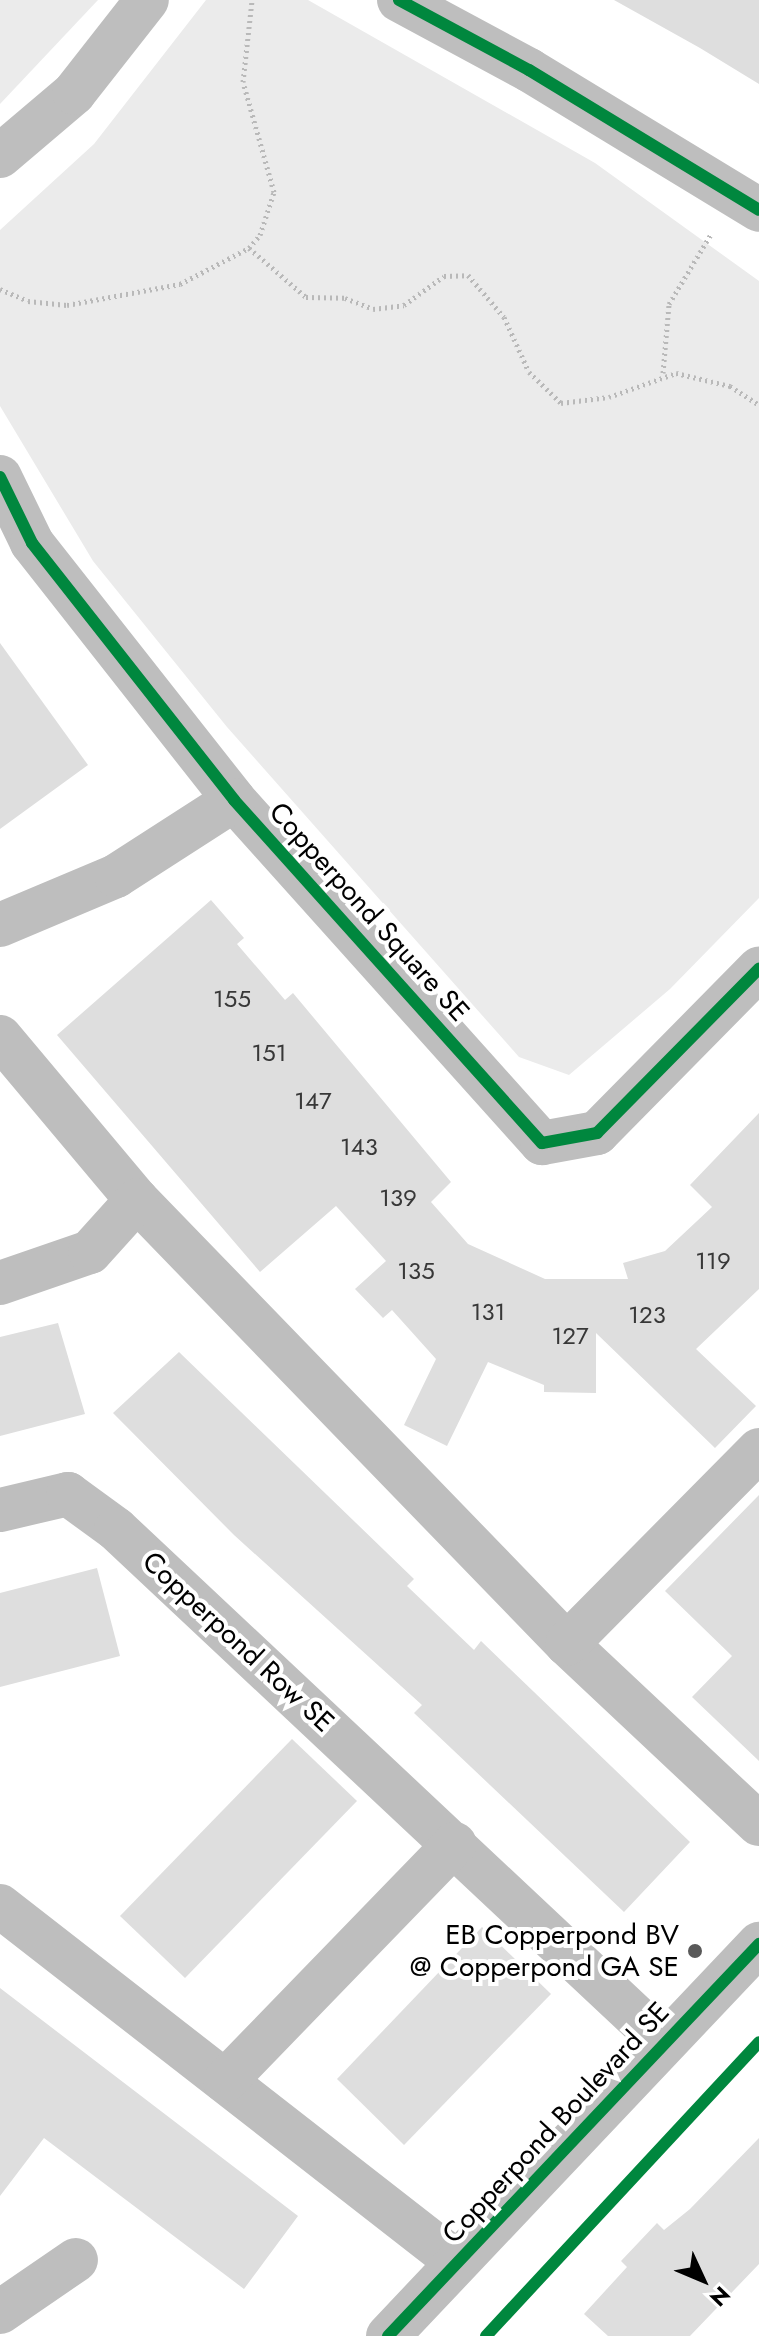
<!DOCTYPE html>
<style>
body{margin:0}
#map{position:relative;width:759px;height:2336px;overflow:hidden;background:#fff;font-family:Jost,sans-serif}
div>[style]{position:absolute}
.green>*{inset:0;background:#ebebeb}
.building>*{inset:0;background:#dedede}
.path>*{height:5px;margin-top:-2.5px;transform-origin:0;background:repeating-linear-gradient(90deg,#b9b9b9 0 2px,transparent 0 6px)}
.minor>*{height:44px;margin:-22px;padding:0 22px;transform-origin:22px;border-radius:22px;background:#bebebe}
.cycleway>*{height:12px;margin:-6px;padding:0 6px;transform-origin:6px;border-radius:6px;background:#00873e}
.dots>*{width:22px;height:22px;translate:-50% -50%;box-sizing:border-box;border:4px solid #fff;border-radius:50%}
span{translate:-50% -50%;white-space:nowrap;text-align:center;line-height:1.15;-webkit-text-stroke:8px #fff;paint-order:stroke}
.number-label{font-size:24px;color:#383838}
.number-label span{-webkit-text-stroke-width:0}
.street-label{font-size:28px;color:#000}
.poi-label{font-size:28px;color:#000}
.right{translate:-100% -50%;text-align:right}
.north{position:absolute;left:663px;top:2240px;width:80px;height:80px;-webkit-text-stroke:6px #fff;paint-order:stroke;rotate:134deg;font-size:22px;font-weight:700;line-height:32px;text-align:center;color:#000}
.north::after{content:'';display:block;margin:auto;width:28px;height:36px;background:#000;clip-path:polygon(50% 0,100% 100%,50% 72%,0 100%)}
</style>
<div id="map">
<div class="green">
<i style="clip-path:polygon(0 0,98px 0,0 104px)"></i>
<i style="clip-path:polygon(206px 0,308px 0,595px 163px,759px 281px,759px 898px,670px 989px,569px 1075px,519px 1057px,227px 727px,93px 561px,0 406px,0 230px,94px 144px)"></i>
</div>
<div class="building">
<i style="clip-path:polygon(614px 0,759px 0,759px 84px,700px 48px)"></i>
<i style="clip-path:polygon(0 643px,88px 765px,0 829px)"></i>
<i style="clip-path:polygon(211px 900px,244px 938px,237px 944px,285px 1000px,293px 993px,451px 1182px,431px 1202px,468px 1244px,545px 1279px,628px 1279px,623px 1263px,665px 1251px,712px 1207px,690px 1185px,759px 1113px,759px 1289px,696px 1349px,756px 1406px,715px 1448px,596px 1333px,596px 1393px,544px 1392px,544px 1385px,488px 1362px,447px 1446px,404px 1425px,436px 1359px,392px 1310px,383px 1318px,355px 1289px,386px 1261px,336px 1206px,260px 1272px,57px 1035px)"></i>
<i style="clip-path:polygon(58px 1323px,85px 1414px,0 1436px,0 1337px)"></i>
<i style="clip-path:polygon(179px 1352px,414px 1579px,407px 1586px,474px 1650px,481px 1641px,690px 1842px,624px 1912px,414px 1713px,422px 1705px,234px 1535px,113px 1413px)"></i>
<i style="clip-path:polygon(759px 1495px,759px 1761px,692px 1697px,732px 1656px,665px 1591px)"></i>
<i style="clip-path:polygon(97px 1568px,120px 1656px,0 1687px,0 1593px)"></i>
<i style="clip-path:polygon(292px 1739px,357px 1801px,185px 1978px,120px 1916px)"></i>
<i style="clip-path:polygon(482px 1927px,551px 1994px,404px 2145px,337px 2079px)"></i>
<i style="clip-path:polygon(0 1988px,298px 2216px,244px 2289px,44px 2138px,0 2196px)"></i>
<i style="clip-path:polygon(759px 2138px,759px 2264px,690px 2336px,608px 2336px,584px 2314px,627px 2267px,621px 2261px,657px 2223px,664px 2230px,690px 2209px)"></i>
</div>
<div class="path">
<i style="left:249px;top:248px;width:75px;rotate:40.7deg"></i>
<i style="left:306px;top:297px;width:39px;rotate:1deg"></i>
<i style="left:345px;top:298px;width:30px;rotate:21deg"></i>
<i style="left:373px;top:309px;width:31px;rotate:-7deg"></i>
<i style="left:404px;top:305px;width:49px;rotate:-35.9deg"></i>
<i style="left:444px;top:276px;width:24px;rotate:-2deg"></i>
<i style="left:468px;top:275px;width:55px;rotate:49.4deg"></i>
<i style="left:504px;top:317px;width:60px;rotate:65.6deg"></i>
<i style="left:529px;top:372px;width:45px;rotate:44.1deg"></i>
<i style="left:561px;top:403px;width:48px;rotate:-7.1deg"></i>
<i style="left:609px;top:397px;width:71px;rotate:-19.7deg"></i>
<i style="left:676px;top:373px;width:56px;rotate:13.5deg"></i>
<i style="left:730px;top:386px;width:35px;rotate:33deg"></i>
<i style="left:0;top:289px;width:30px;rotate:23deg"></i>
<i style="left:28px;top:301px;width:39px;rotate:6deg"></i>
<i style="left:67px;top:305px;width:115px;rotate:-10.5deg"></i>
<i style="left:180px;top:284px;width:78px;rotate:-27.6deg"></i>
<i style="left:249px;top:248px;width:17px;rotate:-50deg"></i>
<i style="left:260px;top:235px;width:45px;rotate:-72deg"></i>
<i style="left:274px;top:192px;width:114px;rotate:-105.7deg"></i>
<i style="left:243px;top:82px;width:82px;rotate:-83.7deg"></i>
<i style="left:663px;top:373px;width:69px;rotate:-85deg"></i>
<i style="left:669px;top:304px;width:82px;rotate:-59deg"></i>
</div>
<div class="minor">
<i style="left:399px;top:0;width:148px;rotate:28.3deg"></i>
<i style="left:529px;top:70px;width:269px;rotate:31.3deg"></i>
<i style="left:0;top:156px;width:97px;rotate:-40.4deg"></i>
<i style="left:74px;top:93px;width:118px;rotate:-51.9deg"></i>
<i style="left:0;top:477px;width:73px;rotate:64.1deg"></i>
<i style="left:32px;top:543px;width:327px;rotate:51.8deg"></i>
<i style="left:234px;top:800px;width:461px;rotate:48.1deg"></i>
<i style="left:542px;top:1143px;width:56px;rotate:-10.3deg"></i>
<i style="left:597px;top:1133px;width:231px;rotate:-45.4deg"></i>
<i style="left:0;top:925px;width:126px;rotate:-22.9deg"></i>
<i style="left:116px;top:876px;width:140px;rotate:-32.8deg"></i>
<i style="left:0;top:1037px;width:213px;rotate:50deg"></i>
<i style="left:137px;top:1200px;width:618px;rotate:45.92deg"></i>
<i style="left:567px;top:1644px;width:263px;rotate:43.2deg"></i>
<i style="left:0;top:1283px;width:95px;rotate:-19deg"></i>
<i style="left:90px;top:1252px;width:70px;rotate:-47.9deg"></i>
<i style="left:0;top:1510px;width:70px;rotate:-13.2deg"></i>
<i style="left:68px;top:1494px;width:59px;rotate:36.1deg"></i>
<i style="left:116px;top:1529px;width:751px;rotate:43.17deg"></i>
<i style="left:567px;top:1644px;width:273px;rotate:-45.3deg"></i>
<i style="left:0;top:1906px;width:579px;rotate:37.92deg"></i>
<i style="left:225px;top:2081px;width:330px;rotate:-45.9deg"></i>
<i style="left:0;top:2312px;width:92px;rotate:-34.4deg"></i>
<i style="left:388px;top:2336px;width:540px;rotate:-46.58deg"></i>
</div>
<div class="cycleway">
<i style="left:399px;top:0;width:148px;rotate:28.3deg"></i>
<i style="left:529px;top:70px;width:269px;rotate:31.3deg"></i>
<i style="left:0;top:477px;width:73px;rotate:64.1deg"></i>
<i style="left:32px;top:543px;width:327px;rotate:51.8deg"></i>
<i style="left:234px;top:800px;width:461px;rotate:48.1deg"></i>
<i style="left:542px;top:1143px;width:56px;rotate:-10.3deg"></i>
<i style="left:597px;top:1133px;width:231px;rotate:-45.4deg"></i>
<i style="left:388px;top:2336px;width:540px;rotate:-46.58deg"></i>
<i style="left:486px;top:2336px;width:401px;rotate:-47.1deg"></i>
</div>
<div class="dots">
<i style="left:695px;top:1951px;background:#595959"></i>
</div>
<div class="number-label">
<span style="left:232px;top:999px">155</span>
<span style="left:269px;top:1053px">151</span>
<span style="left:313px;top:1101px">147</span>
<span style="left:359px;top:1147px">143</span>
<span style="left:398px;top:1198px">139</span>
<span style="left:713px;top:1261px">119</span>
<span style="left:416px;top:1271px">135</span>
<span style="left:488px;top:1312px">131</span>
<span style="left:647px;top:1315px">123</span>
<span style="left:570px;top:1336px">127</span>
</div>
<div class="street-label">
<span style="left:369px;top:912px;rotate:48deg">Copperpond Square SE</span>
<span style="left:238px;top:1642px;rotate:43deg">Copperpond Row SE</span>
<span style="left:556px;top:2123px;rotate:-47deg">Copperpond Boulevard SE</span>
</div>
<div class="poi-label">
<span class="right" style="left:679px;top:1951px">EB Copperpond BV<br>@ Copperpond GA SE</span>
</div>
<div class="north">N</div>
</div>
